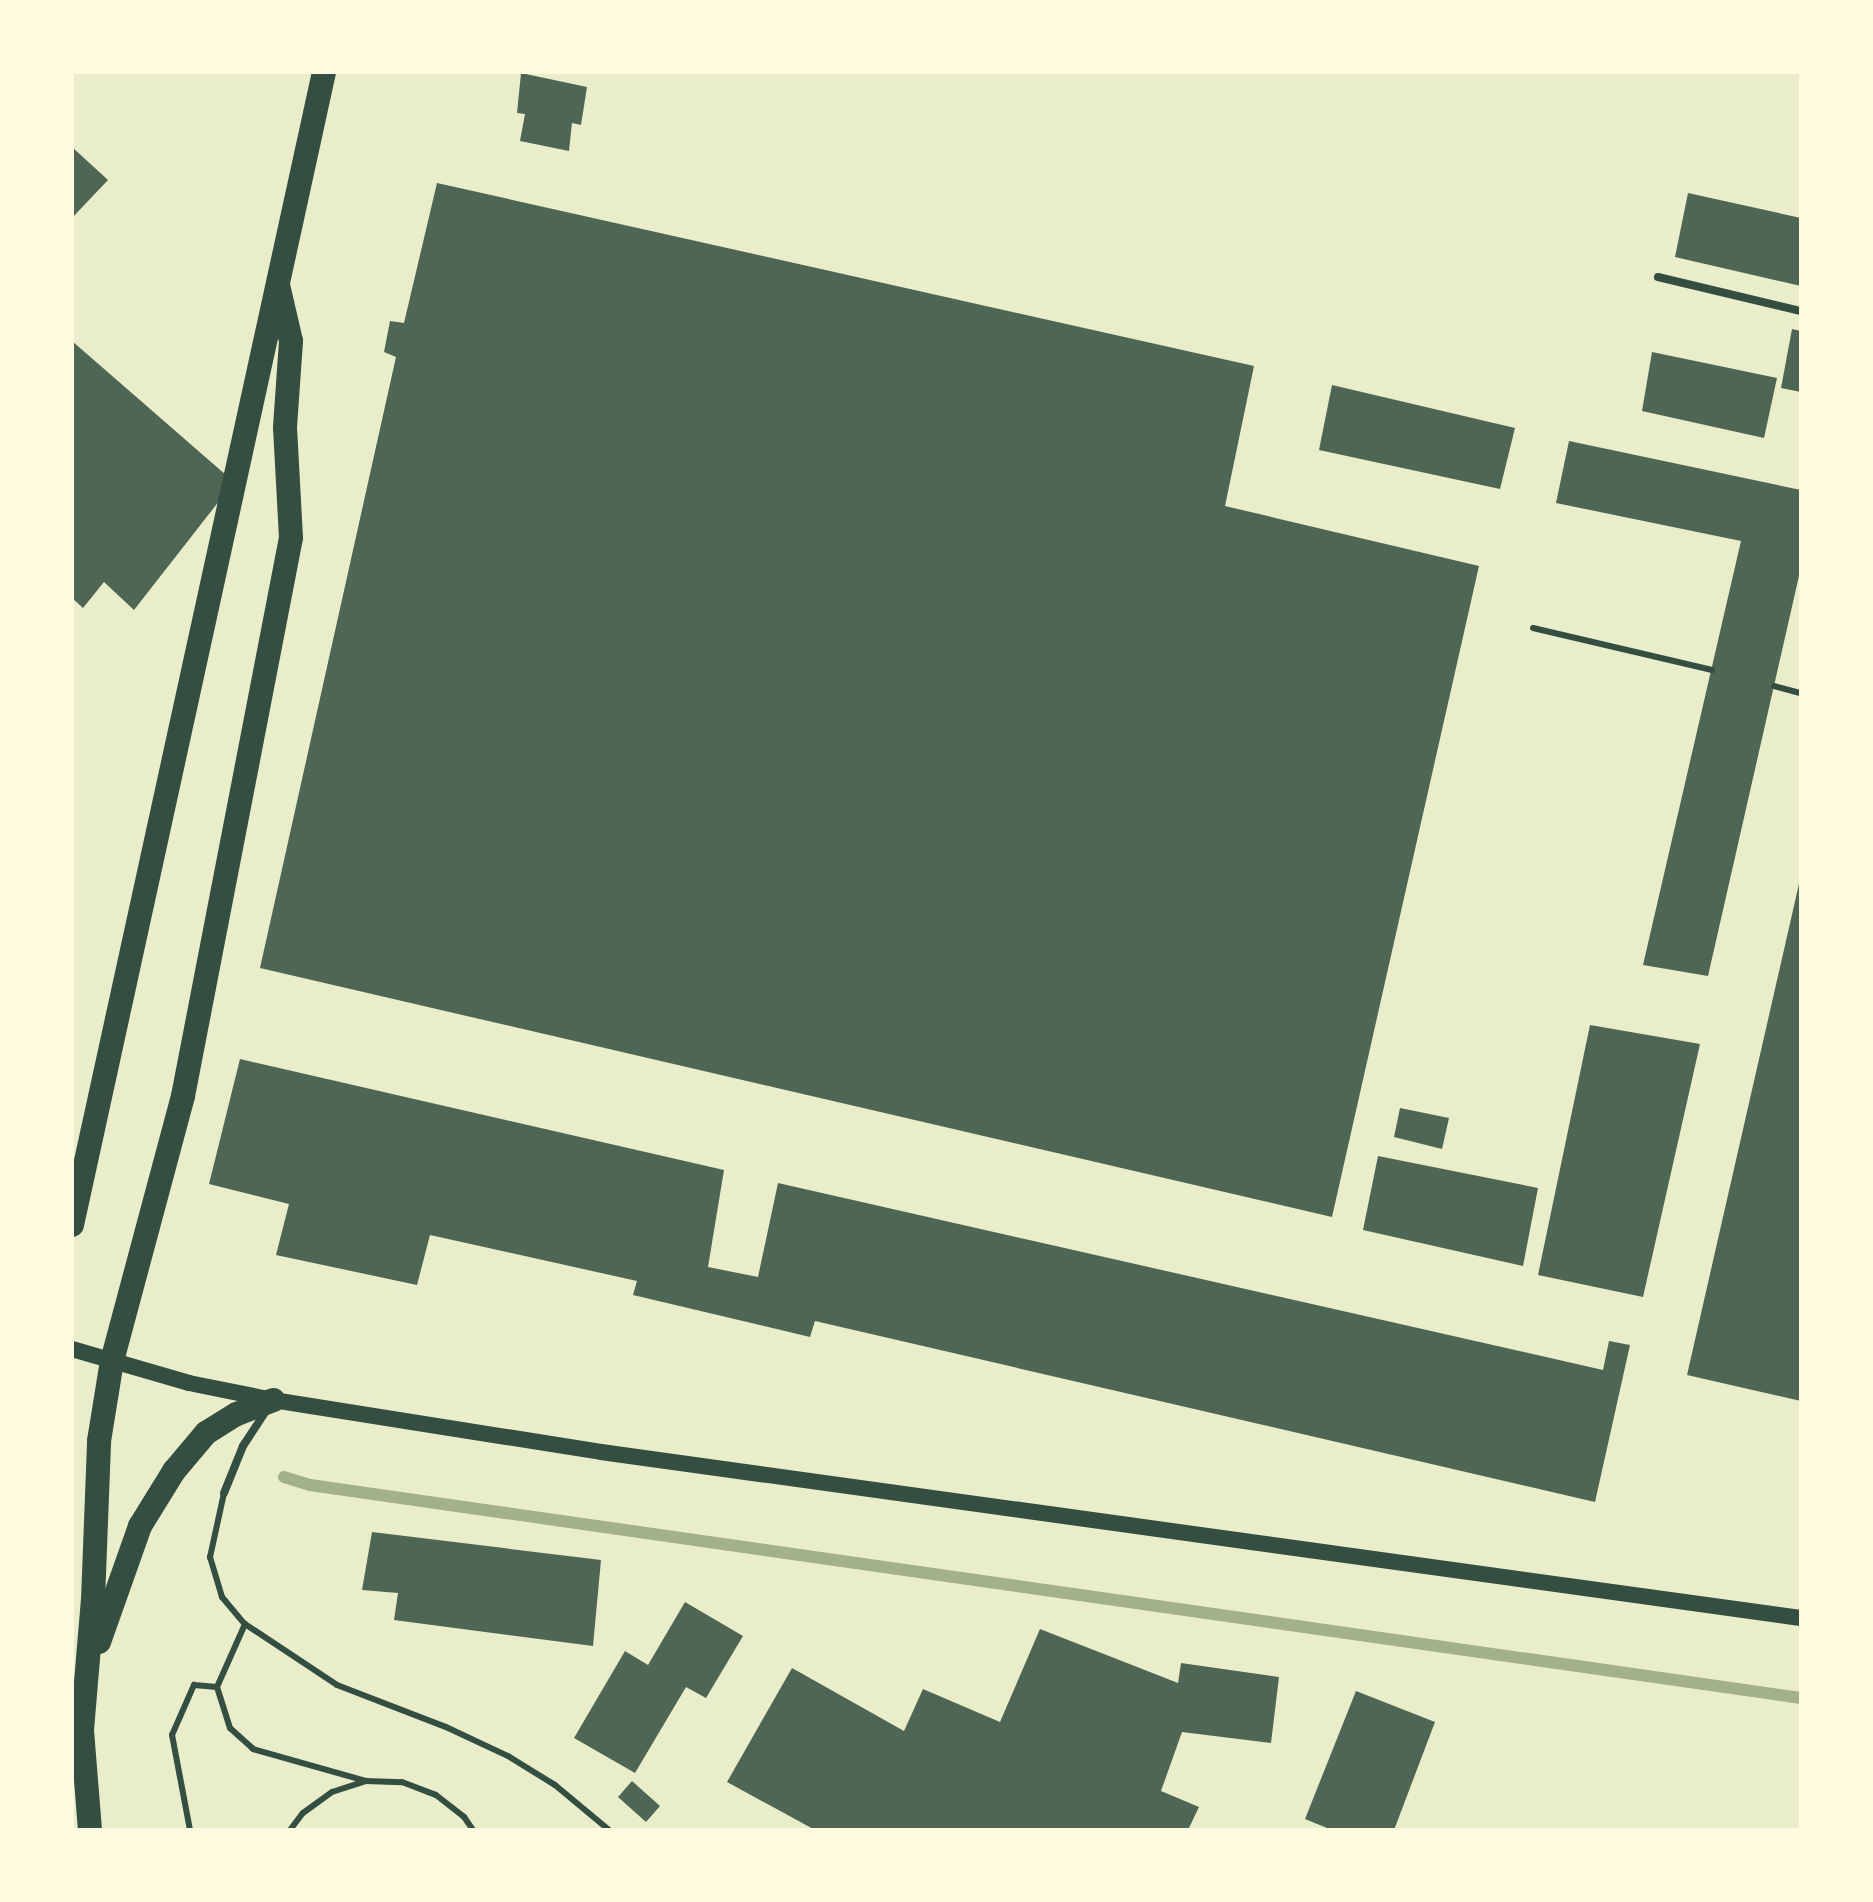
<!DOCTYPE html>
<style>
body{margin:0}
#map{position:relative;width:1873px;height:1902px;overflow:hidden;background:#e9edc9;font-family:Roboto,sans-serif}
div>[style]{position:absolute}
.stream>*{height:12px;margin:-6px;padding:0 6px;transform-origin:6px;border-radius:6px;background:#a3b18a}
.building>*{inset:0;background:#4f6655}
.service>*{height:6px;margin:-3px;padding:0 3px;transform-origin:3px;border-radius:3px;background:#344e41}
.minor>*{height:8px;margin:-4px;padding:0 4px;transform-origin:4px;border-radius:4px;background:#344e41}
.secondary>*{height:16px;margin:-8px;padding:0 8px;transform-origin:8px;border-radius:8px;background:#344e41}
.motorway>*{height:24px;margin:-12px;padding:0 12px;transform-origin:12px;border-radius:12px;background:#344e41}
span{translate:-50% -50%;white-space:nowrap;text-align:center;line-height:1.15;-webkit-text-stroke:7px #fefae0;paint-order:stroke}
.frame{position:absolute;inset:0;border:74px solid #fefae0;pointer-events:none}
</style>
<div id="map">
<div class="stream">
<i style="left:284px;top:1477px;width:27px;rotate:17deg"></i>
<i style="left:310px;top:1485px;width:1506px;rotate:8.13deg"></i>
</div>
<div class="building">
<i style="clip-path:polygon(521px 73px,587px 87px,581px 125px,572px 123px,569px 151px,520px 141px,525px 114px,517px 113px)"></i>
<i style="clip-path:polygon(72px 147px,108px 180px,72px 218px)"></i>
<i style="clip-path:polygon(437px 183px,1254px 366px,1225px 506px,1479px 566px,1332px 1217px,260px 968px,396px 357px,384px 352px,390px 321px,404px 323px)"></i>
<i style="clip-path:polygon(1688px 193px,1801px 218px,1801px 286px,1675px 257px)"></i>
<i style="clip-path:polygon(1792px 329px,1801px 331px,1801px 392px,1781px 388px)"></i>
<i style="clip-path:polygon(72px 341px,234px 482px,134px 610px,104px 582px,83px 608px,72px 598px)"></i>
<i style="clip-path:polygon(1652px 352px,1777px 378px,1764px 438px,1642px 411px)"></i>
<i style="clip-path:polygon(1332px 385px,1515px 428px,1500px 489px,1319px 450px)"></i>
<i style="clip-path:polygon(1569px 441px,1801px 490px,1801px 567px,1708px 976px,1643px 965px,1741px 541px,1556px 503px)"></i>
<i style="clip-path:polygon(1801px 875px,1801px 1401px,1687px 1375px)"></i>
<i style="clip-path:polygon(1590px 1025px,1700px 1044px,1643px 1297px,1538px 1275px)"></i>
<i style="clip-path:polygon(240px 1059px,724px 1170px,708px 1267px,758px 1277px,778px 1183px,1603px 1370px,1609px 1341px,1630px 1345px,1595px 1502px,815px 1321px,810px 1337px,633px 1295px,637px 1281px,430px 1235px,417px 1285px,276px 1255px,289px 1204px,209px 1184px)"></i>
<i style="clip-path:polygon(1400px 1108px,1449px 1118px,1442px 1149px,1394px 1137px)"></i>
<i style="clip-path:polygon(1378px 1156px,1538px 1188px,1523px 1266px,1363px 1230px)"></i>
<i style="clip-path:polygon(372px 1532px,601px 1560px,593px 1646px,394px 1620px,398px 1593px,362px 1590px)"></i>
<i style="clip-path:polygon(685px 1602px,743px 1636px,706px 1698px,686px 1687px,635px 1773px,574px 1738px,625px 1651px,648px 1665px)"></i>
<i style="clip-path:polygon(1040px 1629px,1178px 1683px,1181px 1663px,1279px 1677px,1271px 1743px,1182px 1732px,1161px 1791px,1199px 1807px,1188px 1830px,815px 1830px,727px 1782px,792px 1668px,904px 1731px,923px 1689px,1000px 1722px)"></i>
<i style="clip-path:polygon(1356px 1691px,1435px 1722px,1394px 1830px,1332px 1830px,1305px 1819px)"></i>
<i style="clip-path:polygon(632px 1781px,660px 1806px,646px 1822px,618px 1797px)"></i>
</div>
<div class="service">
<i style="left:1533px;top:628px;width:184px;rotate:13.2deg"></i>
<i style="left:1774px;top:686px;width:28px;rotate:15deg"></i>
<i style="left:224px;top:1493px;width:66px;rotate:102.3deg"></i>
<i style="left:210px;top:1557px;width:42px;rotate:73.3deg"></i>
<i style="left:222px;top:1597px;width:35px;rotate:50deg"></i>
<i style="left:245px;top:1624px;width:110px;rotate:33.5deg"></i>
<i style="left:337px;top:1685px;width:117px;rotate:21.1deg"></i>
<i style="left:446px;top:1727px;width:68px;rotate:25.1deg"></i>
<i style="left:508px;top:1756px;width:55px;rotate:31.7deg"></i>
<i style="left:555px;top:1785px;width:70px;rotate:39.8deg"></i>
<i style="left:217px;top:1687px;width:69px;rotate:-66deg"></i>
<i style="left:190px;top:1830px;width:97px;rotate:-100.7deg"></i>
<i style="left:172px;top:1735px;width:55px;rotate:-66.3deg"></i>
<i style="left:194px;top:1685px;width:23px;rotate:5deg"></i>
<i style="left:217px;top:1687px;width:43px;rotate:72.4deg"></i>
<i style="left:230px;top:1728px;width:31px;rotate:42deg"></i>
<i style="left:253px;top:1749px;width:117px;rotate:15.8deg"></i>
<i style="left:290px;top:1830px;width:21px;rotate:-53deg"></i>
<i style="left:303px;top:1813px;width:36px;rotate:-36deg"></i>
<i style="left:332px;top:1792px;width:36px;rotate:-18deg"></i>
<i style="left:366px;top:1781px;width:36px;rotate:2deg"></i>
<i style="left:402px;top:1782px;width:36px;rotate:21deg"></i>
<i style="left:436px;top:1795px;width:36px;rotate:38deg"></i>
<i style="left:464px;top:1817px;width:16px;rotate:55deg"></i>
</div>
<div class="minor">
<i style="left:1658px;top:277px;width:147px;rotate:13.4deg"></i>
<i style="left:224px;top:1493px;width:51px;rotate:-68deg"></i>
<i style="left:243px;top:1446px;width:42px;rotate:-56.7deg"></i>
</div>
<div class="secondary">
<i style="left:72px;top:1349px;width:122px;rotate:16.2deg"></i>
<i style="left:189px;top:1383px;width:86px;rotate:11.4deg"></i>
<i style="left:273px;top:1400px;width:332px;rotate:9deg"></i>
<i style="left:601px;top:1452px;width:1211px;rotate:7.88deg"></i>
</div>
<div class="motorway">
<i style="left:72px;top:1225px;width:1180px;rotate:-77.67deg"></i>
<i style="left:99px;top:1642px;width:123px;rotate:-70.5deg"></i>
<i style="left:140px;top:1526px;width:65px;rotate:-58.3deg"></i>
<i style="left:174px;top:1471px;width:50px;rotate:-49.9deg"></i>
<i style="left:206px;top:1433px;width:36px;rotate:-32deg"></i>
<i style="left:237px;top:1414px;width:39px;rotate:-21deg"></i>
<i style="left:90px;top:1830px;width:100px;rotate:-94.6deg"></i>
<i style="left:82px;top:1730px;width:130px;rotate:-85.2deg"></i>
<i style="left:93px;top:1600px;width:159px;rotate:-87.8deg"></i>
<i style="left:99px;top:1441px;width:81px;rotate:-80.8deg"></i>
<i style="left:112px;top:1361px;width:274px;rotate:-75deg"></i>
<i style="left:183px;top:1096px;width:568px;rotate:-79.05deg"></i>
<i style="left:291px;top:538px;width:111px;rotate:-93.1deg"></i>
<i style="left:285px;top:427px;width:86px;rotate:-86deg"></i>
<i style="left:291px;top:341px;width:57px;rotate:-103.1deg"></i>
</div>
<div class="frame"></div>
</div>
